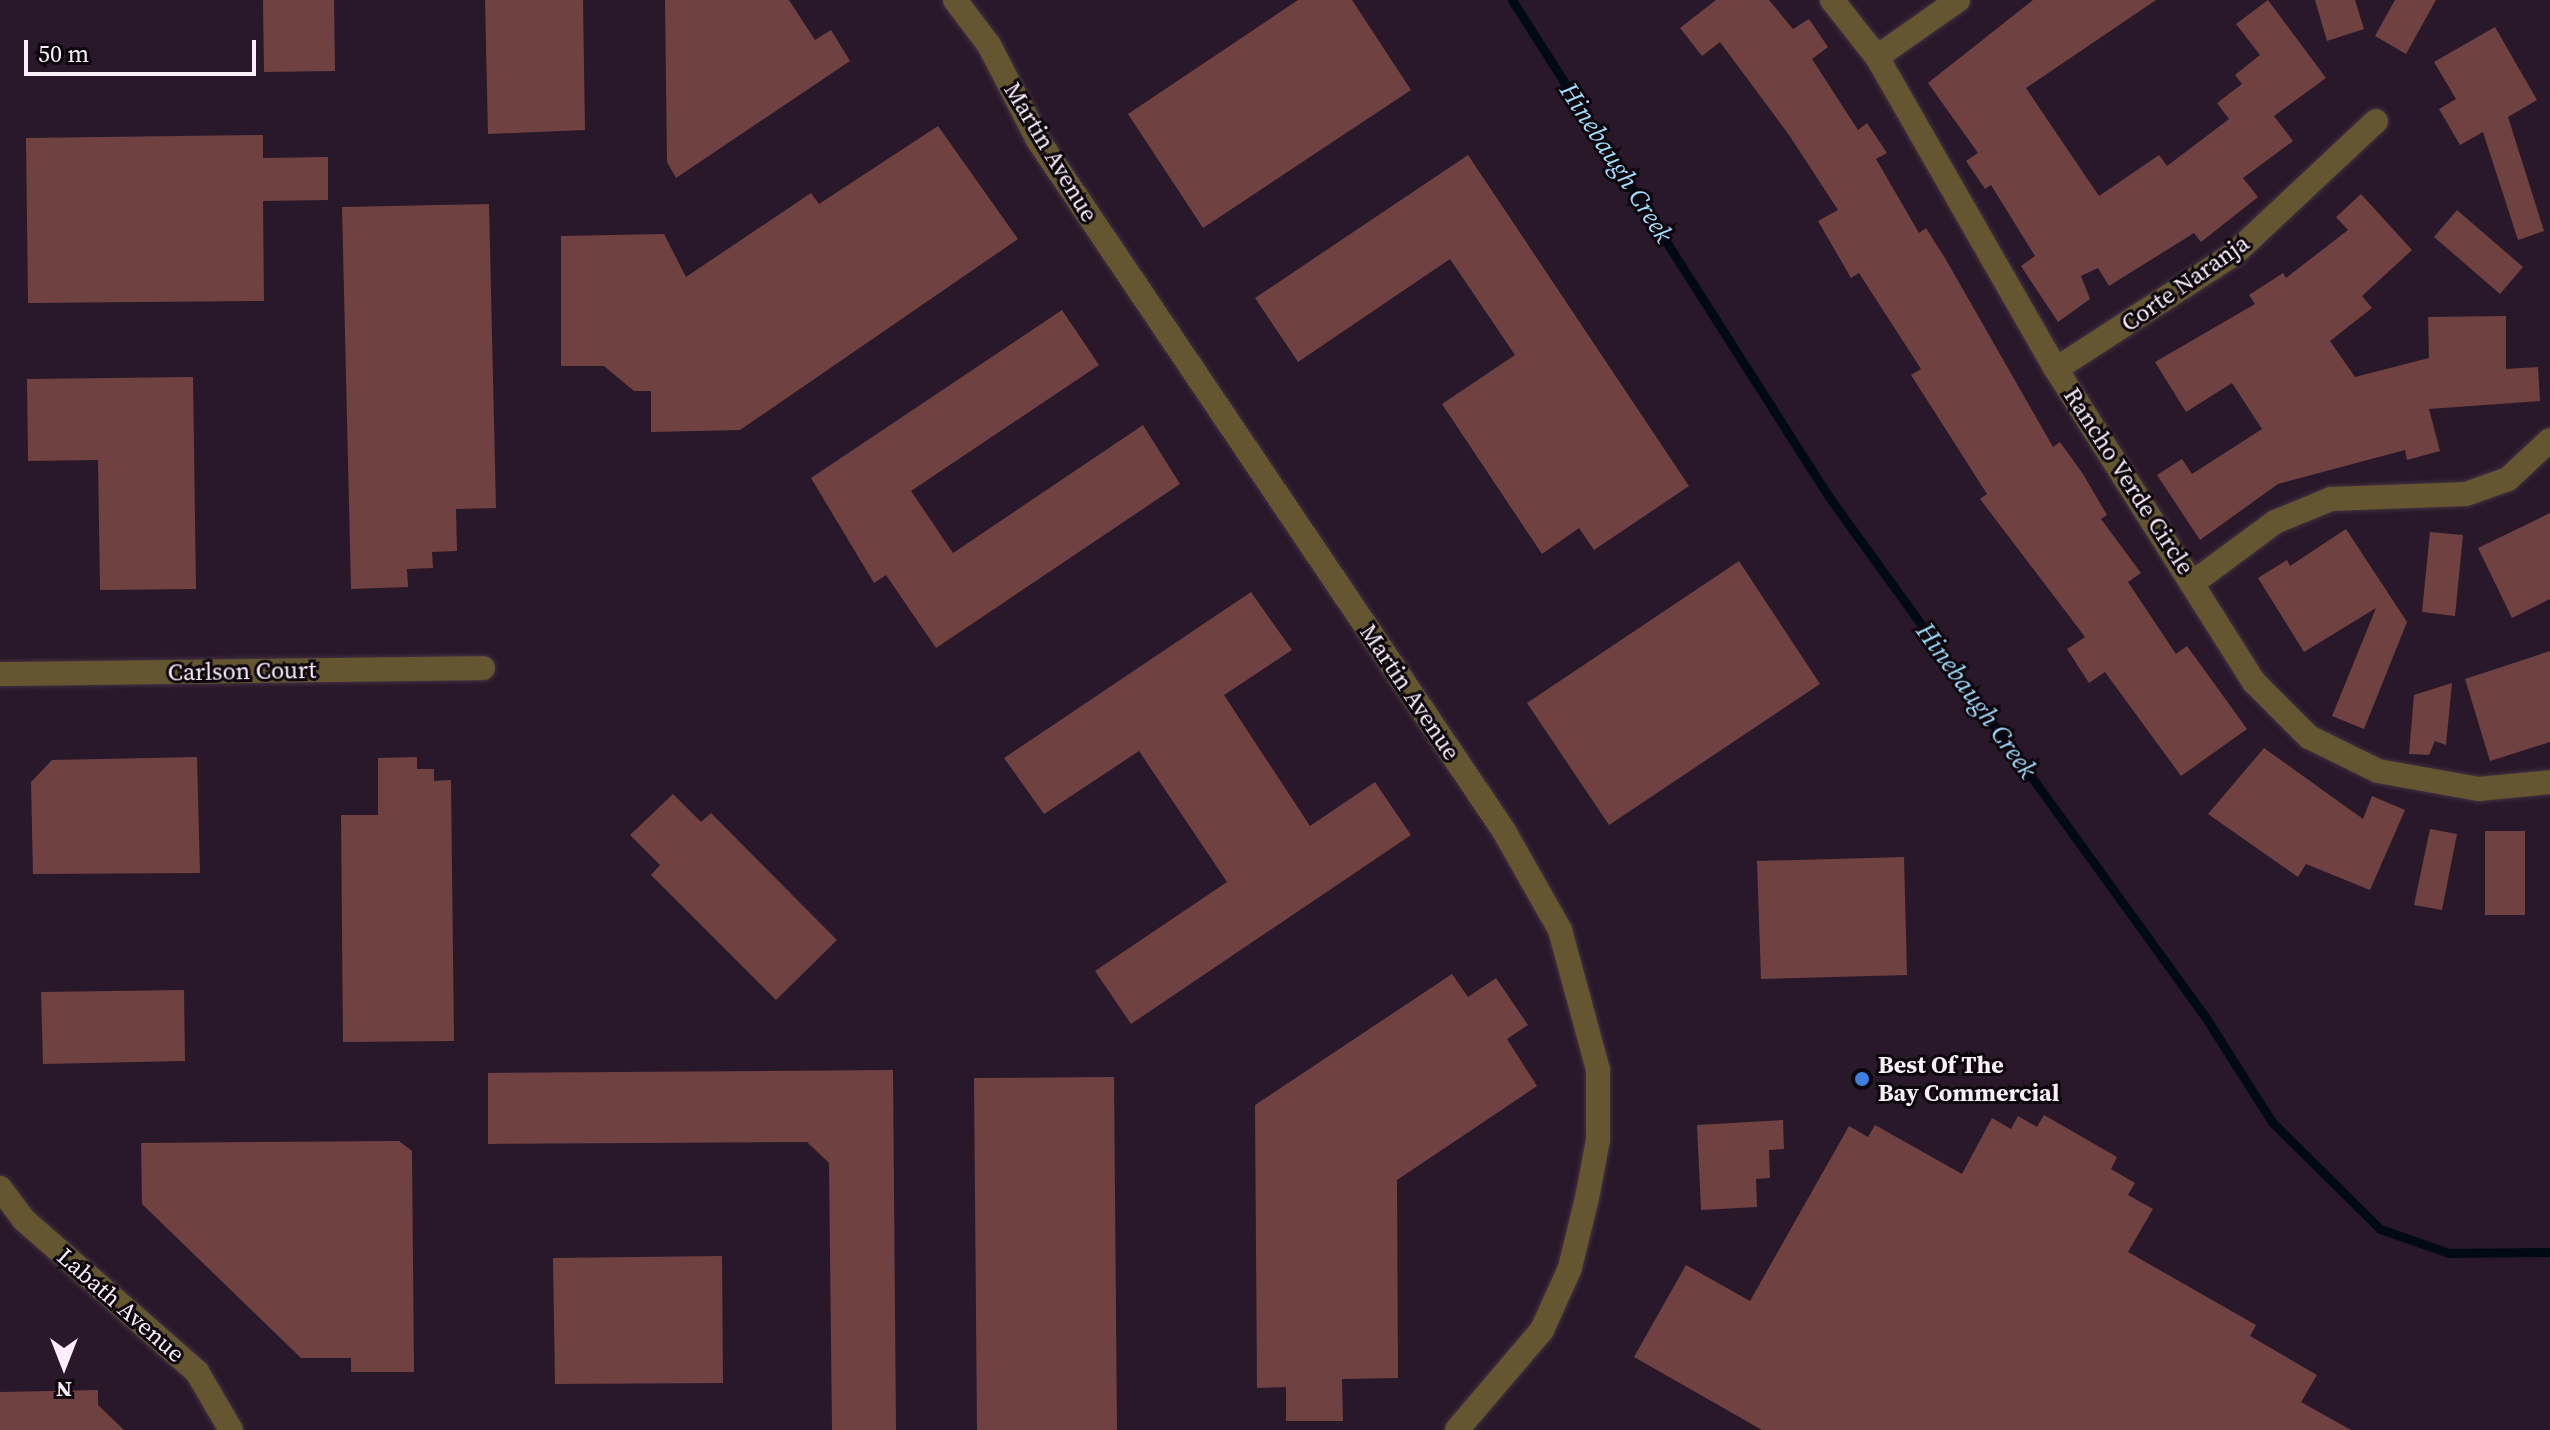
<!DOCTYPE html>
<style>
body{margin:0}
#map{position:relative;width:2550px;height:1430px;overflow:hidden;background:#291829;font-family:"Source Serif 4",serif}
div>[style]{position:absolute}
.stream>*{height:9px;margin:-4.5px;padding:0 4.5px;transform-origin:4.5px;border-radius:4.5px;background:#000a15}
.building>*{inset:0;background:#704141}
.roads{filter:drop-shadow(0 0 2px #423242) drop-shadow(0 0 2px #423242)}
.street>*{height:24px;margin:-12px;padding:0 12px;transform-origin:12px;border-radius:12px;background:#655632}
.dots>*{width:22px;height:22px;translate:-50% -50%;box-sizing:border-box;border:4px solid #0d060d;border-radius:50%}
span{translate:-50% -50%;white-space:nowrap;text-align:center;line-height:1.15;-webkit-text-stroke:6px #0d060d;paint-order:stroke}
.street-label{font-size:24px;color:#faeefa}
.poi-label{font-size:24px;color:#faeefa;font-weight:700}
.left{translate:0 -50%;text-align:left}
.water-label{font-size:26px;color:#a1ddfd;font-style:italic}
.north{position:absolute;left:24px;top:1326px;width:80px;height:80px;-webkit-text-stroke:6px #0d060d;paint-order:stroke;rotate:180deg;font-size:22px;font-weight:700;line-height:32px;text-align:center;color:#faeefa}
.north::after{content:'';display:block;margin:auto;width:28px;height:36px;background:#faeefa;clip-path:polygon(50% 0,100% 100%,50% 72%,0 100%)}
.scale{position:absolute;left:24px;top:40px;width:232px;height:36px;box-sizing:border-box;border:4px solid #faeefa;border-top:0;padding-left:10px;font-size:24px;line-height:28px;white-space:nowrap;color:#faeefa;-webkit-text-stroke:6px #0d060d;paint-order:stroke}
</style>
<div id="map">
<div class="stream">
<i style="left:1512px;top:0;width:589px;rotate:57.47deg"></i>
<i style="left:1829px;top:497px;width:643px;rotate:54.11deg"></i>
<i style="left:2206px;top:1018px;width:123px;rotate:57.6deg"></i>
<i style="left:2272px;top:1122px;width:152px;rotate:44.7deg"></i>
<i style="left:2380px;top:1229px;width:73px;rotate:19.2deg"></i>
<i style="left:2449px;top:1253px;width:101px;rotate:-0.6deg"></i>
</div>
<div class="building">
<i style="clip-path:polygon(263px 0,334px 0,335px 71px,264px 72px)"></i>
<i style="clip-path:polygon(485px 0,583px 0,585px 130px,488px 134px)"></i>
<i style="clip-path:polygon(665px 0,789px 0,815px 40px,831px 30px,850px 61px,676px 178px,667px 162px)"></i>
<i style="clip-path:polygon(1298px 0,1352px 0,1411px 90px,1203px 228px,1128px 114px)"></i>
<i style="clip-path:polygon(1716px 0,1769px 0,1793px 29px,1809px 19px,1828px 47px,1812px 59px,1858px 130px,1867px 123px,1887px 153px,1876px 159px,1919px 233px,1926px 228px,1945px 258px,2053px 447px,2060px 442px,2083px 474px,2107px 515px,2101px 519px,2141px 573px,2128px 582px,2176px 654px,2187px 646px,2247px 729px,2181px 776px,2105px 672px,2089px 683px,2067px 649px,2085px 637px,1980px 499px,1987px 494px,1911px 375px,1921px 369px,1859px 273px,1851px 278px,1818px 221px,1838px 210px,1789px 135px,1720px 42px,1702px 56px,1680px 28px)"></i>
<i style="clip-path:polygon(2033px 0,2156px 0,2026px 88px,2099px 196px,2159px 155px,2167px 166px,2229px 119px,2217px 103px,2242px 84px,2235px 75px,2260px 55px,2236px 24px,2268px 0,2326px 78px,2274px 116px,2293px 141px,2243px 178px,2258px 197px,2201px 242px,2194px 233px,2109px 286px,2098px 268px,2081px 276px,2090px 299px,2058px 322px,2021px 266px,2035px 256px,1991px 185px,1985px 189px,1966px 161px,1978px 153px,1928px 83px)"></i>
<i style="clip-path:polygon(2315px 0,2355px 0,2364px 29px,2327px 41px)"></i>
<i style="clip-path:polygon(2395px 0,2436px 0,2406px 54px,2375px 36px)"></i>
<i style="clip-path:polygon(2495px 27px,2537px 100px,2508px 117px,2544px 231px,2518px 240px,2483px 132px,2460px 145px,2439px 109px,2456px 99px,2434px 62px)"></i>
<i style="clip-path:polygon(938px 126px,1018px 239px,740px 430px,651px 432px,651px 391px,634px 391px,604px 366px,561px 366px,561px 236px,664px 234px,686px 277px,811px 193px,819px 204px)"></i>
<i style="clip-path:polygon(263px 135px,263px 158px,328px 157px,328px 200px,263px 201px,264px 301px,28px 303px,26px 138px)"></i>
<i style="clip-path:polygon(1468px 155px,1689px 486px,1594px 550px,1579px 528px,1542px 554px,1442px 404px,1515px 355px,1450px 259px,1298px 362px,1255px 298px)"></i>
<i style="clip-path:polygon(2361px 194px,2412px 250px,2362px 296px,2372px 308px,2330px 341px,2355px 377px,2429px 358px,2428px 317px,2506px 316px,2506px 369px,2538px 367px,2540px 401px,2429px 409px,2440px 451px,2407px 460px,2405px 450px,2278px 484px,2200px 540px,2157px 475px,2182px 459px,2192px 474px,2262px 429px,2232px 383px,2186px 412px,2155px 362px,2255px 304px,2249px 295px,2283px 273px,2286px 278px,2348px 230px,2336px 217px)"></i>
<i style="clip-path:polygon(489px 204px,496px 508px,456px 509px,457px 551px,432px 552px,433px 568px,407px 569px,408px 587px,351px 589px,342px 207px)"></i>
<i style="clip-path:polygon(2457px 210px,2523px 267px,2500px 294px,2434px 237px)"></i>
<i style="clip-path:polygon(1062px 310px,1099px 365px,911px 491px,953px 553px,1143px 425px,1180px 484px,936px 648px,886px 575px,874px 583px,811px 478px)"></i>
<i style="clip-path:polygon(193px 377px,196px 589px,100px 590px,98px 460px,28px 461px,27px 379px)"></i>
<i style="clip-path:polygon(2550px 513px,2550px 599px,2512px 618px,2478px 548px)"></i>
<i style="clip-path:polygon(2346px 529px,2407px 622px,2364px 729px,2332px 716px,2376px 608px,2304px 652px,2258px 578px,2287px 560px,2290px 566px)"></i>
<i style="clip-path:polygon(2430px 532px,2463px 535px,2455px 616px,2422px 612px)"></i>
<i style="clip-path:polygon(1739px 561px,1820px 684px,1609px 825px,1527px 703px)"></i>
<i style="clip-path:polygon(1251px 592px,1292px 650px,1224px 695px,1310px 826px,1375px 782px,1411px 835px,1131px 1024px,1095px 971px,1227px 882px,1139px 751px,1044px 814px,1004px 758px)"></i>
<i style="clip-path:polygon(2550px 651px,2550px 742px,2490px 761px,2465px 679px)"></i>
<i style="clip-path:polygon(2452px 683px,2446px 745px,2435px 741px,2429px 755px,2409px 754px,2414px 695px)"></i>
<i style="clip-path:polygon(2264px 748px,2363px 819px,2372px 796px,2405px 810px,2370px 890px,2306px 864px,2298px 877px,2208px 814px)"></i>
<i style="clip-path:polygon(197px 757px,200px 873px,33px 874px,31px 782px,52px 760px)"></i>
<i style="clip-path:polygon(417px 757px,417px 769px,434px 769px,434px 781px,451px 780px,454px 1041px,343px 1042px,341px 815px,378px 815px,378px 758px)"></i>
<i style="clip-path:polygon(673px 794px,701px 822px,711px 813px,837px 940px,776px 1000px,651px 875px,660px 865px,630px 835px)"></i>
<i style="clip-path:polygon(2430px 829px,2457px 834px,2442px 910px,2414px 905px)"></i>
<i style="clip-path:polygon(2485px 831px,2525px 831px,2525px 915px,2485px 915px)"></i>
<i style="clip-path:polygon(1904px 857px,1907px 975px,1761px 979px,1757px 861px)"></i>
<i style="clip-path:polygon(1452px 974px,1468px 997px,1496px 978px,1528px 1025px,1507px 1039px,1537px 1086px,1397px 1180px,1398px 1378px,1342px 1379px,1343px 1421px,1286px 1421px,1286px 1387px,1257px 1388px,1255px 1105px)"></i>
<i style="clip-path:polygon(184px 990px,185px 1061px,43px 1064px,41px 992px)"></i>
<i style="clip-path:polygon(893px 1070px,896px 1430px,832px 1430px,829px 1163px,807px 1142px,488px 1144px,488px 1073px)"></i>
<i style="clip-path:polygon(1114px 1077px,1117px 1430px,977px 1430px,974px 1078px)"></i>
<i style="clip-path:polygon(2044px 1115px,2117px 1157px,2111px 1169px,2135px 1183px,2128px 1195px,2153px 1209px,2128px 1252px,2256px 1325px,2250px 1336px,2317px 1375px,2301px 1402px,2351px 1430px,1762px 1430px,1634px 1357px,1686px 1265px,1750px 1301px,1849px 1126px,1868px 1137px,1875px 1125px,1962px 1174px,1992px 1118px,2011px 1129px,2018px 1116px,2037px 1127px)"></i>
<i style="clip-path:polygon(1783px 1120px,1784px 1149px,1769px 1150px,1770px 1178px,1756px 1179px,1757px 1207px,1701px 1210px,1697px 1125px)"></i>
<i style="clip-path:polygon(399px 1141px,412px 1151px,414px 1372px,351px 1372px,351px 1358px,301px 1358px,142px 1204px,141px 1143px)"></i>
<i style="clip-path:polygon(722px 1256px,723px 1383px,555px 1384px,553px 1258px)"></i>
<i style="clip-path:polygon(98px 1390px,98px 1405px,124px 1430px,0 1430px,0 1392px)"></i>
</div>
<div class="roads">
<div class="street">
<i style="left:955px;top:0;width:56px;rotate:52.9deg"></i>
<i style="left:989px;top:45px;width:107px;rotate:62.7deg"></i>
<i style="left:1038px;top:140px;width:833px;rotate:56deg"></i>
<i style="left:1504px;top:831px;width:114px;rotate:60.5deg"></i>
<i style="left:1560px;top:930px;width:145px;rotate:74.8deg"></i>
<i style="left:1598px;top:1070px;width:70px;rotate:90deg"></i>
<i style="left:1598px;top:1140px;width:59px;rotate:100.7deg"></i>
<i style="left:1587px;top:1198px;width:72px;rotate:103.7deg"></i>
<i style="left:1570px;top:1268px;width:68px;rotate:114.3deg"></i>
<i style="left:1542px;top:1330px;width:131px;rotate:130.4deg"></i>
<i style="left:1832px;top:0;width:73px;rotate:51.7deg"></i>
<i style="left:1877px;top:57px;width:360px;rotate:60.2deg"></i>
<i style="left:2056px;top:369px;width:370px;rotate:57.7deg"></i>
<i style="left:2254px;top:682px;width:78px;rotate:45deg"></i>
<i style="left:2309px;top:737px;width:77px;rotate:26.2deg"></i>
<i style="left:2378px;top:771px;width:103px;rotate:10.1deg"></i>
<i style="left:2479px;top:789px;width:71px;rotate:-5.6deg"></i>
<i style="left:1877px;top:57px;width:99px;rotate:-35.1deg"></i>
<i style="left:2056px;top:369px;width:213px;rotate:-32.9deg"></i>
<i style="left:2235px;top:253px;width:193px;rotate:-43.1deg"></i>
<i style="left:2194px;top:582px;width:101px;rotate:-36.5deg"></i>
<i style="left:2275px;top:522px;width:61px;rotate:-22.3deg"></i>
<i style="left:2331px;top:499px;width:135px;rotate:-2.1deg"></i>
<i style="left:2466px;top:494px;width:45px;rotate:-19.7deg"></i>
<i style="left:2508px;top:479px;width:57px;rotate:-42.9deg"></i>
<i style="left:0;top:674px;width:483px;rotate:-0.7deg"></i>
<i style="left:0;top:1188px;width:39px;rotate:53deg"></i>
<i style="left:23px;top:1219px;width:232px;rotate:41.3deg"></i>
<i style="left:197px;top:1372px;width:67px;rotate:59.6deg"></i>
</div>
</div>
<div class="dots">
<i style="left:1862px;top:1079px;background:#3f7fe0"></i>
</div>
<div class="street-label">
<span style="left:1051px;top:152px;rotate:59deg">Martin Avenue</span>
<span style="left:2185px;top:283px;rotate:-35deg">Corte Naranja</span>
<span style="left:2129px;top:481px;rotate:57deg">Rancho Verde Circle</span>
<span style="left:242px;top:671px;rotate:-1deg">Carlson Court</span>
<span style="left:1410px;top:692px;rotate:56deg">Martin Avenue</span>
<span style="left:121px;top:1305px;rotate:41deg">Labath Avenue</span>
</div>
<div class="poi-label">
<span class="left" style="left:1878px;top:1079px">Best Of The<br>Bay Commercial</span>
</div>
<div class="water-label">
<span style="left:1616px;top:163px;rotate:57deg">Hinebaugh Creek</span>
<span style="left:1976px;top:701px;rotate:54deg">Hinebaugh Creek</span>
</div>
<div class="north">N</div>
<div class="scale">50 m</div>
</div>
